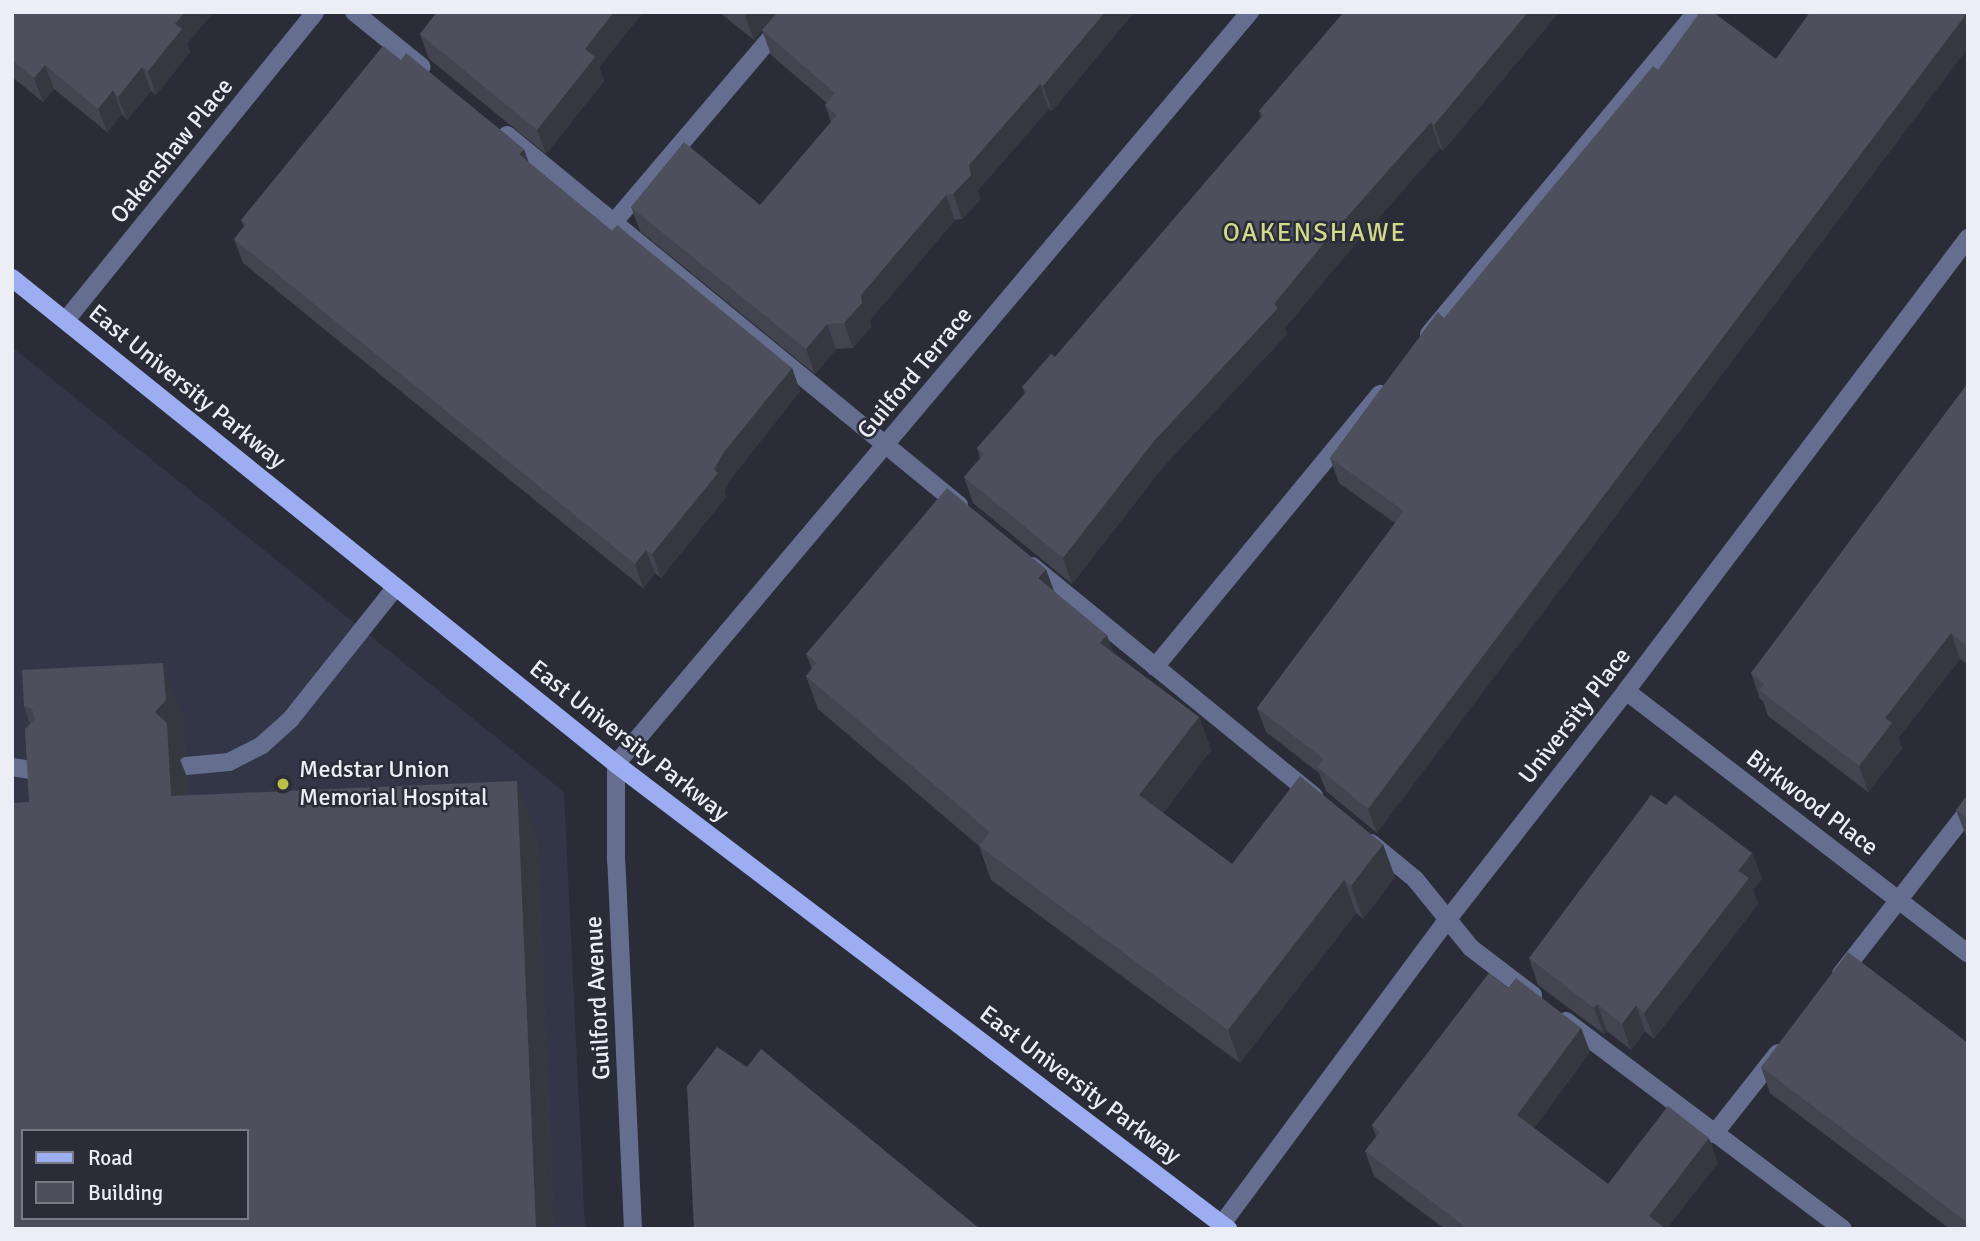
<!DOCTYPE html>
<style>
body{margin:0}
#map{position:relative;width:1980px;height:1241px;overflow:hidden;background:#2a2d38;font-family:Signika,sans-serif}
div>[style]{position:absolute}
.built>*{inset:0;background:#323647}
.minor>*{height:18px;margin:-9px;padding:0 9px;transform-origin:9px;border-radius:9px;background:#656e8f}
.major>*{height:18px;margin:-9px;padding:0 9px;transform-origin:9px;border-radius:9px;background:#9caef1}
.wall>*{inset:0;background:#42454f}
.shaded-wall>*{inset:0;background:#363840}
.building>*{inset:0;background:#4d505c}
.dots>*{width:19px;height:19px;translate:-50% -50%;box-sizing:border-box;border:4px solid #2a2d38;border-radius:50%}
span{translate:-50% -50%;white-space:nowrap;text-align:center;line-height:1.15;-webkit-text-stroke:5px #2a2d38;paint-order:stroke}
.street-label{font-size:24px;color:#eceef6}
.poi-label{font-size:24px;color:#eceef6}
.left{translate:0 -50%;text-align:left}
.neighbourhood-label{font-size:26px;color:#d3d98b;letter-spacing:2px}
.frame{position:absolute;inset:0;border:14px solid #eceef6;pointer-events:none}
.legend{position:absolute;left:21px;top:1129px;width:228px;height:91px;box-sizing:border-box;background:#2a2d38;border:2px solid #787a84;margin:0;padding:9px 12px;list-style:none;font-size:21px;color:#eceef6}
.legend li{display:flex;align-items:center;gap:14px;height:35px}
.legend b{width:35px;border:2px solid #787a84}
</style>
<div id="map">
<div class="built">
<i style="clip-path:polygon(evenodd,12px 347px,564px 792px,585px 1229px,12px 1229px,12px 347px,23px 1131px,247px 1131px,247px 1218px,23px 1218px,23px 1131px)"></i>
</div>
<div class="minor">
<i style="left:354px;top:12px;width:87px;rotate:39deg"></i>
<i style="left:507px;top:135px;width:584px;rotate:39.3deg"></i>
<i style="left:614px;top:222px;width:276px;rotate:-49.6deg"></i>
<i style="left:66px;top:320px;width:396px;rotate:-51deg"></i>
<i style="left:1429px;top:334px;width:418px;rotate:-50.3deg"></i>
<i style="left:1032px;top:566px;width:364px;rotate:39.2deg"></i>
<i style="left:1155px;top:667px;width:354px;rotate:-50.5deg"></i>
<i style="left:1626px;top:691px;width:431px;rotate:37.5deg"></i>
<i style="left:186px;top:766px;width:43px;rotate:-5.3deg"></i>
<i style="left:229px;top:762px;width:37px;rotate:-27deg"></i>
<i style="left:262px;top:745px;width:38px;rotate:-42deg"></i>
<i style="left:290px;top:720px;width:169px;rotate:-51.5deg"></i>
<i style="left:12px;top:767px;width:32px;rotate:9deg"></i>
<i style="left:1371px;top:843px;width:57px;rotate:39.3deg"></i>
<i style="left:1415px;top:879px;width:89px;rotate:50.9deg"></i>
<i style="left:1471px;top:948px;width:78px;rotate:37.2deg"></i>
<i style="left:1841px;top:974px;width:207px;rotate:-52.1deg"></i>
<i style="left:1566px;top:1021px;width:346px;rotate:36.9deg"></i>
<i style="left:1714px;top:1134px;width:103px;rotate:-51.7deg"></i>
<i style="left:1222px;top:1224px;width:380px;rotate:-53.5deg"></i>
<i style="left:1448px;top:919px;width:289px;rotate:-52deg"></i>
<i style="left:1626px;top:691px;width:568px;rotate:-52.95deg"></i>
<i style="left:633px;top:1229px;width:368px;rotate:-92.6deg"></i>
<i style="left:616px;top:861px;width:97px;rotate:-90deg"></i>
<i style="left:616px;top:764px;width:984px;rotate:-49.87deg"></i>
</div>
<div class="major">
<i style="left:12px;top:278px;width:775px;rotate:38.82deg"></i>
<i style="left:616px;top:764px;width:769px;rotate:37.23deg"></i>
</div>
<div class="wall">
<i style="clip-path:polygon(12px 12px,187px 44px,190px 52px,156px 95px,151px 91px,127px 120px,122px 114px,107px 132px,54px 89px,43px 102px,12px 77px)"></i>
<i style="clip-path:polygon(437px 12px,643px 12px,599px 67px,604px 81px,546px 154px,429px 59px,420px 34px)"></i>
<i style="clip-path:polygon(719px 12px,1134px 12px,1052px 111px,1049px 109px,978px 190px,980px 200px,962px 219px,955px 220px,870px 320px,871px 327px,853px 348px,836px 349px,815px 374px,640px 231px,631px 207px,760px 205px,831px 122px,825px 105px,827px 103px,771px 55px,762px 30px,754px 40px)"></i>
<i style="clip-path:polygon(1344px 12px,1559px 12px,1443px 151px,1440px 148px,1333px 270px,1285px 328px,1287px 334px,1163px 467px,1072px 584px,973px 503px,964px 477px,980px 458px,977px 448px,1025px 394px,1022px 387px,1055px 357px,1261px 118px,1259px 111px)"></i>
<i style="clip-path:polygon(528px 162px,612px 231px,792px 368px,800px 391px,733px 476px,724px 491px,726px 497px,661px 578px,655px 573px,643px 588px,243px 263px,234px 239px,244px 227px,241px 220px)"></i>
<i style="clip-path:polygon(1438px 312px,1377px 833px,1326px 791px,1319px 773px,1266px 732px,1257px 708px,1395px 523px,1339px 483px,1330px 458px)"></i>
<i style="clip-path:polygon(1968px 383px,1968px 665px,1960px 659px,1898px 738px,1902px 749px,1868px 792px,1768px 716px,1763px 701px,1760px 699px,1751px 673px)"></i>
<i style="clip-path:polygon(1054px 591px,1113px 653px,1199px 717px,1211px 750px,1163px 813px,1232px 864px,1395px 877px,1363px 919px,1356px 913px,1240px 1063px,991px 880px,979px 846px,818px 709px,806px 676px,812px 669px,806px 654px)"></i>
<i style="clip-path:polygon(24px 706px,183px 717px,185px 755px,180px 760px,187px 777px,188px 795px,537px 836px,554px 1229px,12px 1229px,29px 802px,30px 724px)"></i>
<i style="clip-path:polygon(1968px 794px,1968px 837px,1966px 836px,1956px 810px)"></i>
<i style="clip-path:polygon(1666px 805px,1752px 853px,1762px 879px,1753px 890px,1758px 904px,1654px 1039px,1645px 1031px,1631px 1050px,1607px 1031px,1604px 1034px,1538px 985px,1529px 958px)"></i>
<i style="clip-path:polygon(1508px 988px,1581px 1028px,1590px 1052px,1534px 1128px,1608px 1184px,1718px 1163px,1666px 1229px,1445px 1229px,1374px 1176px,1365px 1151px,1376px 1137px,1372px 1125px)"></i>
<i style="clip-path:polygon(1968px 1043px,1968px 1229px,1950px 1229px,1770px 1093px,1761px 1067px)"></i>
</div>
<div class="shaded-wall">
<i style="clip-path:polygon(185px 12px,214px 12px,187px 44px,190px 52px,156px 95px,148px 71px,175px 24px)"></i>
<i style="clip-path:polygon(614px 12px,643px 12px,599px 67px,604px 81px,546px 154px,537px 130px,585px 49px)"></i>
<i style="clip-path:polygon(748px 12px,778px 12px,754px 40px,745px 16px)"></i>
<i style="clip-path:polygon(1105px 12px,1134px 12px,1052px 111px,1043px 86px)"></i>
<i style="clip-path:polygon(1528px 12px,1559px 12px,1443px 151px,1434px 125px)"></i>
<i style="clip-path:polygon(1968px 12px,1968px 48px,1377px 833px,1368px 809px)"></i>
<i style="clip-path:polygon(45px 65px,54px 89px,43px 102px,34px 78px)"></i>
<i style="clip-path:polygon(142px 67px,151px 91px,127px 120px,118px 97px)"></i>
<i style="clip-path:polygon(1040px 84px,1049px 109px,978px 190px,980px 200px,962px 219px,953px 194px,969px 165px)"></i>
<i style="clip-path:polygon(113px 90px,122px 114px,107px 132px,98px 109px)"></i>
<i style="clip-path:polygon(1431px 122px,1440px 148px,1333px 270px,1285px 328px,1287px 334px,1163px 467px,1072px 584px,1063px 558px,1154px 441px,1274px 304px,1323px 244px)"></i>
<i style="clip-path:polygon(524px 149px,532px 172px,519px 154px)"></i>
<i style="clip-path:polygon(946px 195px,955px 220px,870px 320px,871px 327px,853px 348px,844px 323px,861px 295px)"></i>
<i style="clip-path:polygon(827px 324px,836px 349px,815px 374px,806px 349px)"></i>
<i style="clip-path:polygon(792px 368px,800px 391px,733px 476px,724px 491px,726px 497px,661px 578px,652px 554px,714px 469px,724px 452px)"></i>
<i style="clip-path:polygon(646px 550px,655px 573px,643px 588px,635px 564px)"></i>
<i style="clip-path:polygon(1046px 569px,1058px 602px,1038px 578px)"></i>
<i style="clip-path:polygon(1951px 633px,1960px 659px,1898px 738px,1902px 749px,1868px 792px,1859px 766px,1885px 718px)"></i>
<i style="clip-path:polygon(1107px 635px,1119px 668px,1100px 643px)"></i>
<i style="clip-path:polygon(163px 663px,183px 717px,185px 755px,180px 760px,187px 777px,191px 851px,171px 796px,155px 712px)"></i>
<i style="clip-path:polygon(1199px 717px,1211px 750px,1151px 828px,1139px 795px)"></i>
<i style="clip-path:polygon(517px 781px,537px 836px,554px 1229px,536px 1229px)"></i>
<i style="clip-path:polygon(1383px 844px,1395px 877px,1363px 919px,1351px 886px)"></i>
<i style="clip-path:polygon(1752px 853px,1762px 879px,1753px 890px,1758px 904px,1654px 1039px,1644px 1013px,1738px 871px)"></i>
<i style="clip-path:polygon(1344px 880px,1356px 913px,1240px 1063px,1228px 1030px)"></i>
<i style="clip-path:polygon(1597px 1004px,1607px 1031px,1604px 1034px,1594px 1008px)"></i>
<i style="clip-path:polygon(1636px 1005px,1645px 1031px,1631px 1050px,1622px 1024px)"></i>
<i style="clip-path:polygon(1581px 1028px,1590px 1052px,1526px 1139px,1517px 1115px)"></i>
<i style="clip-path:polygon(1709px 1138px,1718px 1163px,1666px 1229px,1649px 1216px)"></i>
</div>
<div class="building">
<i style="clip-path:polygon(12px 12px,185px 12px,175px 24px,182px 29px,148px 71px,142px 67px,118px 97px,113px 90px,98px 109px,45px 65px,34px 78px,12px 60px)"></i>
<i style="clip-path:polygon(437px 12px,614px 12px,585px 49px,595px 57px,537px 130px,420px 34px)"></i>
<i style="clip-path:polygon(778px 12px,1105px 12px,1043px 86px,1040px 84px,969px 165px,971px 175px,953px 194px,946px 195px,861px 295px,862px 303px,844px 323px,827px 324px,806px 349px,631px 207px,684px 142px,760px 205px,837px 115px,825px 105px,835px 93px,762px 30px)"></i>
<i style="clip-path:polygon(1344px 12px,1528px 12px,1434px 125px,1431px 122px,1323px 244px,1274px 304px,1278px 308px,1154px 441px,1063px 558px,964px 477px,984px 454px,977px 448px,1027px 391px,1022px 387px,1051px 354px,1055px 357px,1263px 115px,1259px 111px)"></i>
<i style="clip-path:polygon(1700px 12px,1713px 12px,1776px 59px,1810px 12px,1968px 12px,1368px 809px,1317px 767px,1324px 759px,1257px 708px,1404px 511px,1330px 458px,1438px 312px,1444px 318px,1653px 66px,1658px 70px)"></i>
<i style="clip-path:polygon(383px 46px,401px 60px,406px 53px,524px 149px,519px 154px,612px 231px,617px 225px,792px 368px,724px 452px,714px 469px,718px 473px,652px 554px,646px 550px,635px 564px,234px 239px,246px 224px,241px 220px)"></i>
<i style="clip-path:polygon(1968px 383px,1968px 647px,1951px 633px,1885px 718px,1892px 723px,1859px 766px,1759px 690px,1764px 684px,1751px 673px)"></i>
<i style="clip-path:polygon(947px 488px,1046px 569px,1038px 578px,1107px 635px,1100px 643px,1199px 717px,1139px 795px,1232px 864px,1300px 776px,1383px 844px,1351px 886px,1344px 880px,1228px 1030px,979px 846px,990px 832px,806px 676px,816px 663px,806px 654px)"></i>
<i style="clip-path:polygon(evenodd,163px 663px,166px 700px,155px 712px,167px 723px,171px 796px,517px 781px,536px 1229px,12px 1229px,12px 803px,29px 802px,25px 729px,35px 719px,32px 709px,24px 706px,22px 670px,163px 663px,23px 1131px,247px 1131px,247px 1218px,23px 1218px,23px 1131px)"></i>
<i style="clip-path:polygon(1968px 794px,1968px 818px,1956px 810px)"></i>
<i style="clip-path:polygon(1651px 795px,1666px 805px,1675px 795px,1752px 853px,1738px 871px,1749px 878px,1644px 1013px,1636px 1005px,1622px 1024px,1597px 1004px,1594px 1008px,1529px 958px)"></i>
<i style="clip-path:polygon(1848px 952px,1968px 1043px,1968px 1223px,1761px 1067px)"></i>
<i style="clip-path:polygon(1489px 973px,1508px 988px,1516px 978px,1581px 1028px,1517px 1115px,1608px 1184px,1668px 1106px,1709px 1138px,1649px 1216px,1666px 1229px,1468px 1229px,1365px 1151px,1380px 1132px,1372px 1125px)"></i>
<i style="clip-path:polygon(717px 1047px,747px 1067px,761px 1049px,980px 1229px,748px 1229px,746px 1228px,745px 1229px,694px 1229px,687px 1086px)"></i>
</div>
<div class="dots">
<i style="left:283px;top:784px;background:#bac046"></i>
</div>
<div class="street-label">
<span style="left:172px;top:151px;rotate:-51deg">Oakenshaw Place</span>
<span style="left:915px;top:373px;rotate:-50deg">Guilford Terrace</span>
<span style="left:187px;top:387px;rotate:39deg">East University Parkway</span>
<span style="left:1575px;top:716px;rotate:-52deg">University Place</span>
<span style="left:629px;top:741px;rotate:38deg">East University Parkway</span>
<span style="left:1812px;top:803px;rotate:37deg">Birkwood Place</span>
<span style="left:598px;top:998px;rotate:-93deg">Guilford Avenue</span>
<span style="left:1080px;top:1085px;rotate:37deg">East University Parkway</span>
</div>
<div class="poi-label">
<span class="left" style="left:299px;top:784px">Medstar Union<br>Memorial Hospital</span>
</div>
<div class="neighbourhood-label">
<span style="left:1315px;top:234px">OAKENSHAWE</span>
</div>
<div class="frame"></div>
<ul class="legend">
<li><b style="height:9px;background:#9caef1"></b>Road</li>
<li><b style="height:19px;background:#4d505c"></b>Building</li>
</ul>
</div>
